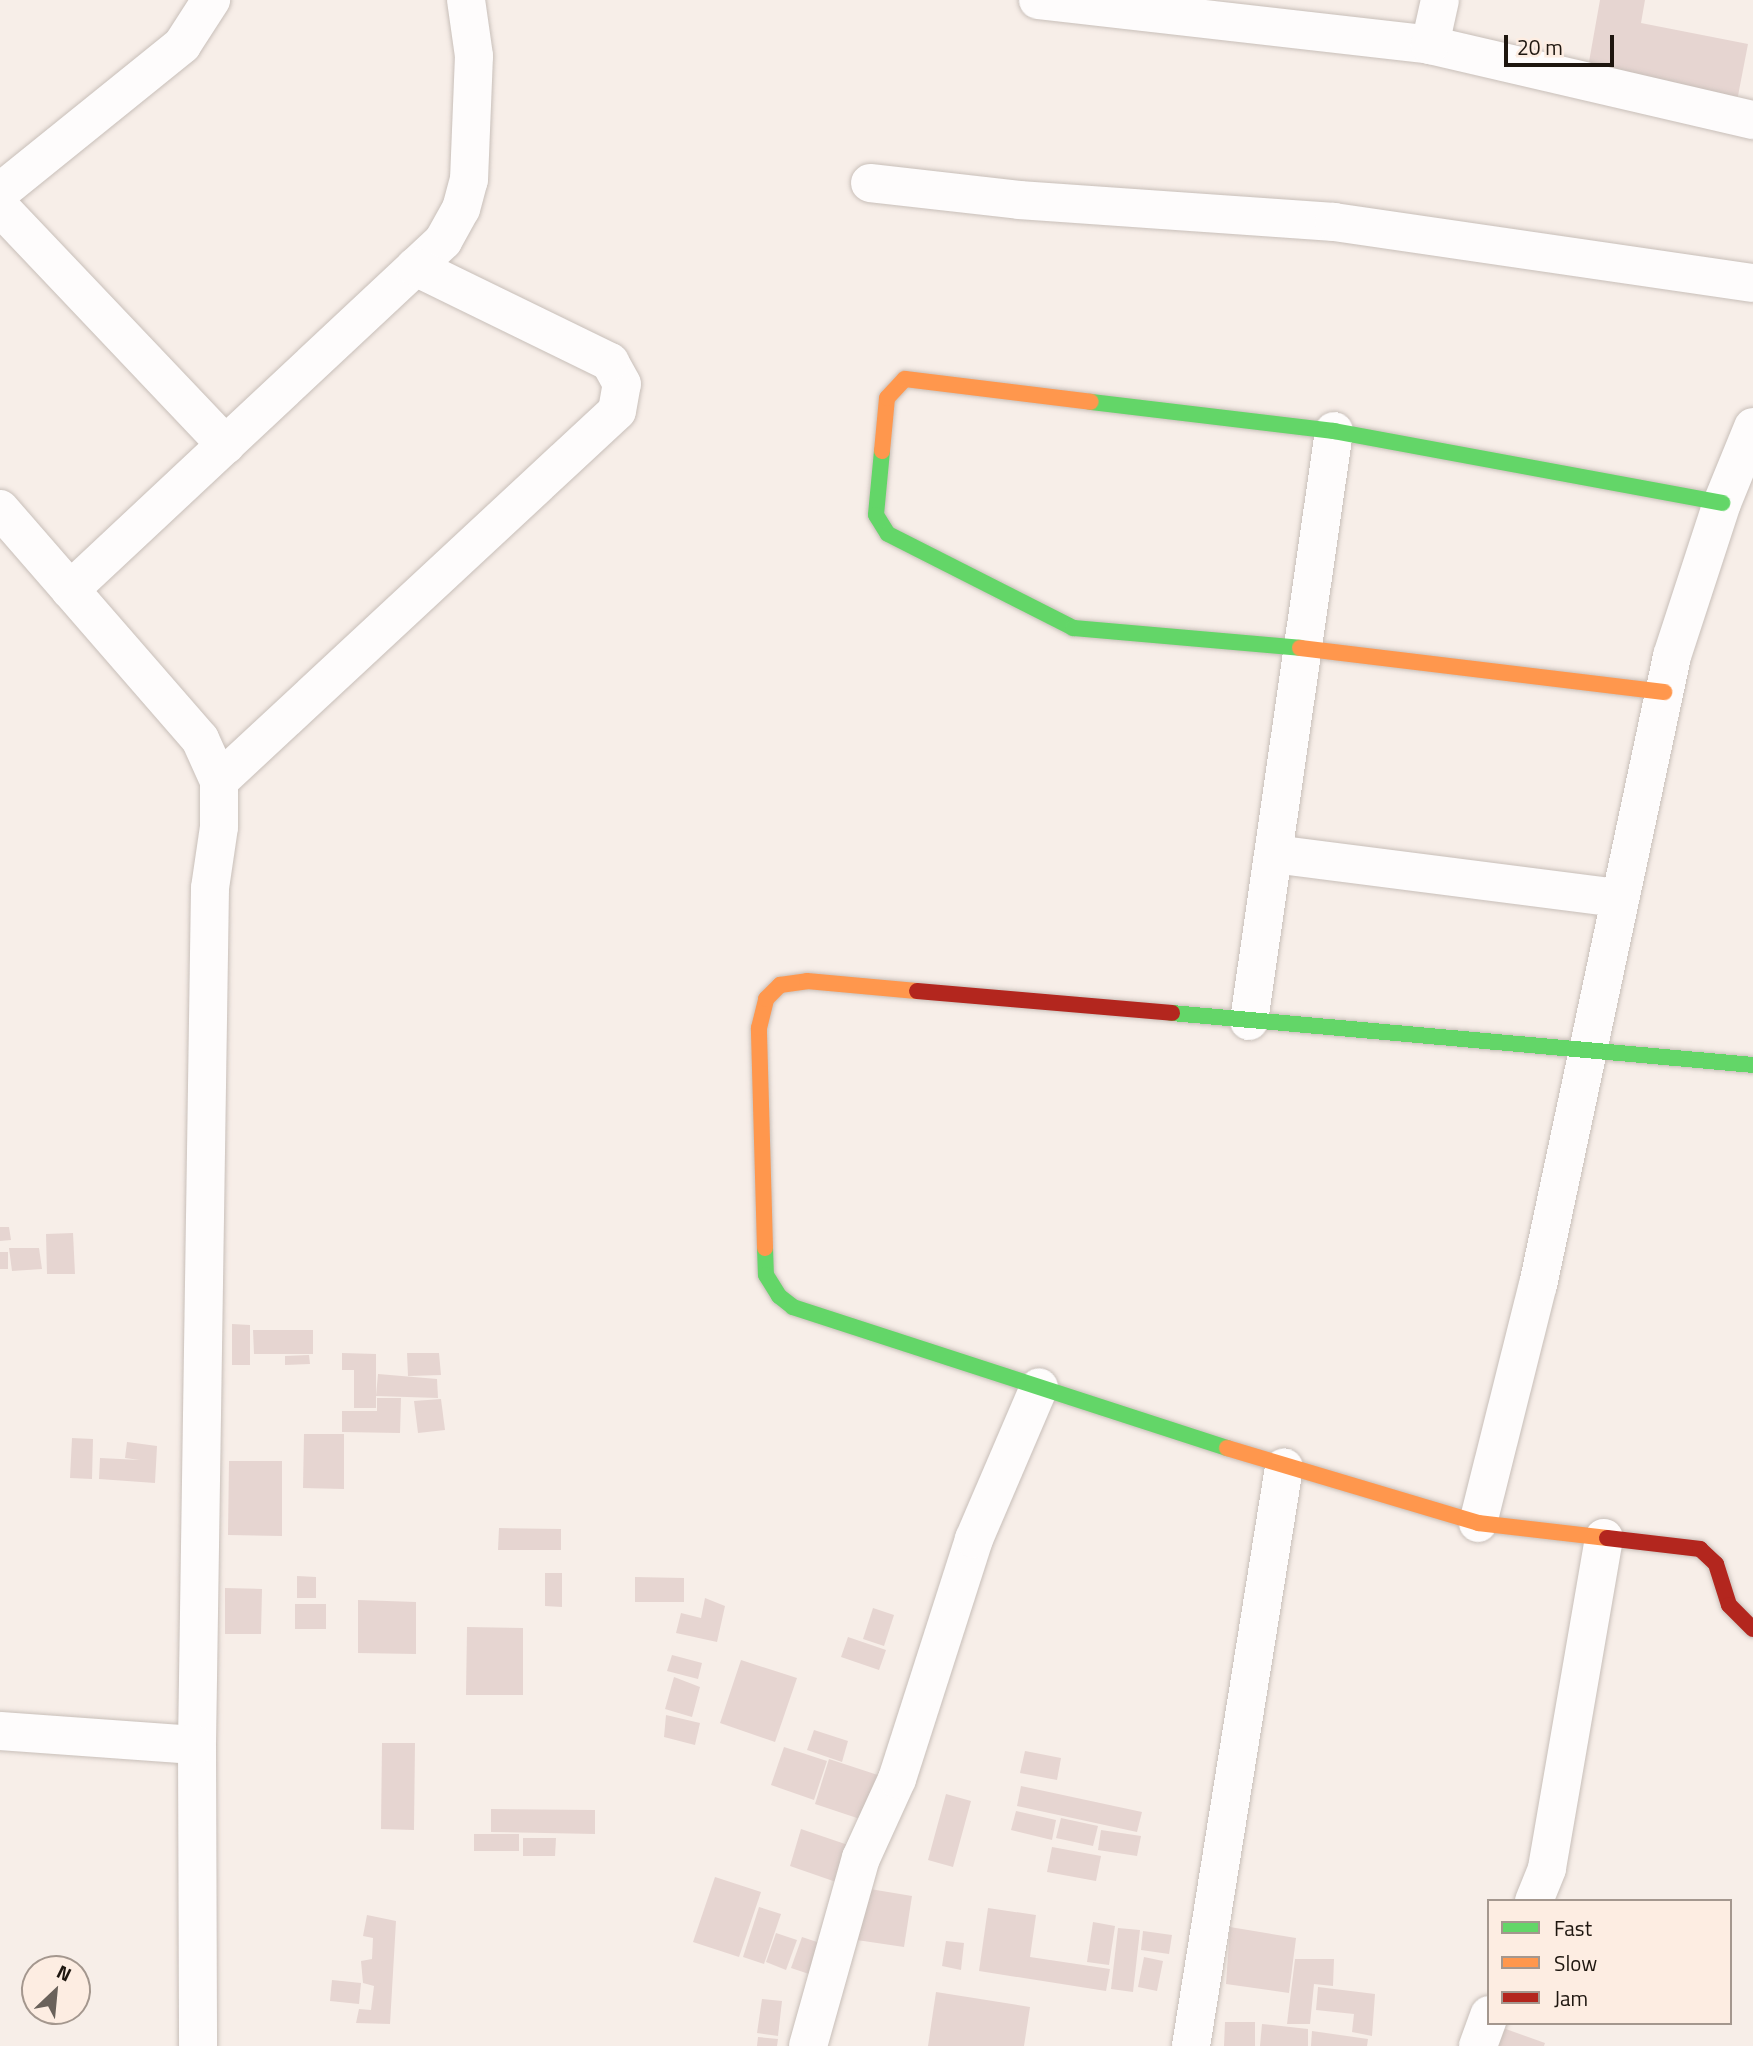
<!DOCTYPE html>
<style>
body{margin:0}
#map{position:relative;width:1753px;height:2046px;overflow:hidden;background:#f7eee8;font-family:"Titillium Web",sans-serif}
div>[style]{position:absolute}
.building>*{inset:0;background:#e6d5d1}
.roads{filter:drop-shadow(0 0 2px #c8bfb9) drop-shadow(0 0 2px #c8bfb9)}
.street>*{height:38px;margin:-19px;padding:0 19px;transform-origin:19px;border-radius:19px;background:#fefcfc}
.fast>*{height:16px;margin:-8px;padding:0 8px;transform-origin:8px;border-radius:8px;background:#63d668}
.slow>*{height:16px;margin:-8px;padding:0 8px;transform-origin:8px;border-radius:8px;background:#ff974d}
.jam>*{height:16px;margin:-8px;padding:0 8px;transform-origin:8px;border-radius:8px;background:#b3261e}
span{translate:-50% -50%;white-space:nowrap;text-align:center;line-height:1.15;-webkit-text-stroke:7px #fdede2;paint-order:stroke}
.legend{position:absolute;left:1487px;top:1899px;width:245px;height:126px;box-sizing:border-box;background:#fdede2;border:2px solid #a4978e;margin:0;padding:9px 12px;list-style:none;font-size:21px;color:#1e160f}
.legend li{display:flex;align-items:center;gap:14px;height:35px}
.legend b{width:35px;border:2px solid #a4978e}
.north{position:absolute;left:21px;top:1955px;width:70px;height:70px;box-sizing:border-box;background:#fdede2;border:2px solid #a4978e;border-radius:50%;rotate:26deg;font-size:19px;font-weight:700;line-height:28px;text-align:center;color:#1e160f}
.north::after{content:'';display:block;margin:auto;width:24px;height:32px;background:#6a625b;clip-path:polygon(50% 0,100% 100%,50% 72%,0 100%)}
.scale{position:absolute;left:1504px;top:35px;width:110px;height:32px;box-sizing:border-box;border:4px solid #1e160f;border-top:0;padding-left:9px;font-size:21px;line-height:24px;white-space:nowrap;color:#1e160f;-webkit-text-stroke:5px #fdede2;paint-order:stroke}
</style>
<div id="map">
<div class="building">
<i style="clip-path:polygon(1600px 0,1645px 0,1641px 23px,1748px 44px,1737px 101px,1587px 73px)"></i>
<i style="clip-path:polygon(0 1227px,9px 1227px,11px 1240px,0 1241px)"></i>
<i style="clip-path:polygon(73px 1233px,75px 1274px,47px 1274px,46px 1234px)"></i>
<i style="clip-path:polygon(9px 1248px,39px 1248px,42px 1269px,12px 1271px)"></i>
<i style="clip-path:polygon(0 1252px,8px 1252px,8px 1269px,0 1269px)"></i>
<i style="clip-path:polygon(232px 1324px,250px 1325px,250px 1365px,232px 1365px)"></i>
<i style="clip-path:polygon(253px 1330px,313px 1330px,313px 1354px,254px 1354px)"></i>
<i style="clip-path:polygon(342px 1353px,376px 1354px,376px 1408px,354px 1408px,354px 1370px,342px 1370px)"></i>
<i style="clip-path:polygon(407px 1353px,439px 1353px,441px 1375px,408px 1376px)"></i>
<i style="clip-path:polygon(309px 1355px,310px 1364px,285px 1365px,285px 1356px)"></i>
<i style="clip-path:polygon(378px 1374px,437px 1379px,438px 1398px,376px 1396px)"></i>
<i style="clip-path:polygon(377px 1398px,401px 1398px,400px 1433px,342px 1432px,342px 1411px,377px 1411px)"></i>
<i style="clip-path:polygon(441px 1399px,445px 1430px,418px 1433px,414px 1401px)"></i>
<i style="clip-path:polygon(304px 1434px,344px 1434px,344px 1489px,303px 1488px)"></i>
<i style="clip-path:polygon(72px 1438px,93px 1439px,92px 1479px,70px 1478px)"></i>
<i style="clip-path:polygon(127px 1442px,157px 1446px,155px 1483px,99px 1479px,100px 1458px,140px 1460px,125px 1458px)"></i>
<i style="clip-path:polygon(229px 1461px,282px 1461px,282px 1536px,228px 1535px)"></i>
<i style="clip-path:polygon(499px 1528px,561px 1529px,561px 1550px,498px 1550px)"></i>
<i style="clip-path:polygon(545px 1573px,562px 1573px,562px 1607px,545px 1606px)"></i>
<i style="clip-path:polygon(297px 1576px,316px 1577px,316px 1598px,297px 1598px)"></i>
<i style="clip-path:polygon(635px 1577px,684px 1578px,684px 1602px,635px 1602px)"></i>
<i style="clip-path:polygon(225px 1588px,262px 1589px,261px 1634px,225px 1634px)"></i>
<i style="clip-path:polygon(705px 1598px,725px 1606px,717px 1642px,676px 1633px,681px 1613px,701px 1618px)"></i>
<i style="clip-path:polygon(358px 1600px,416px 1602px,416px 1654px,358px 1653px)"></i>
<i style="clip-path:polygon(295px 1604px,326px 1604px,326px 1629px,295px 1629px)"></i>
<i style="clip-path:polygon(873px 1608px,894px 1615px,884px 1646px,863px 1639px)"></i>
<i style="clip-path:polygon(467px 1627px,523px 1628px,523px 1695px,466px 1695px)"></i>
<i style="clip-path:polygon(848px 1637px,886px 1650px,879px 1670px,841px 1657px)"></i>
<i style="clip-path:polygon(672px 1655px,702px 1663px,698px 1679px,667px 1671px)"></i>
<i style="clip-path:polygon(741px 1660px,797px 1678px,775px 1742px,720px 1723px)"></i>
<i style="clip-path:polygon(674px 1677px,700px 1687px,692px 1717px,665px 1709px)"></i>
<i style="clip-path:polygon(666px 1715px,700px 1723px,695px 1745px,664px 1737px)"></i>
<i style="clip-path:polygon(814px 1730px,848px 1741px,842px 1762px,807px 1750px)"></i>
<i style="clip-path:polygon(382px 1743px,415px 1743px,414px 1830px,381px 1829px)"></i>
<i style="clip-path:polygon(784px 1747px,827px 1761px,814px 1800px,771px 1785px)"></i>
<i style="clip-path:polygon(1025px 1751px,1061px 1758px,1057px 1780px,1020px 1773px)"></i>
<i style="clip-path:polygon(829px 1759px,890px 1779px,875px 1824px,815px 1804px)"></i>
<i style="clip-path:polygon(1021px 1786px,1142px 1812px,1137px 1832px,1017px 1806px)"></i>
<i style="clip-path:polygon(946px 1794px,971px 1801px,953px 1867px,928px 1860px)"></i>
<i style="clip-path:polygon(491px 1809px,595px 1810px,595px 1834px,491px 1832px)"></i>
<i style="clip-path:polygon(1016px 1811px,1056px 1820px,1052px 1840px,1011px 1830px)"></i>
<i style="clip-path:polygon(1061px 1818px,1098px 1826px,1093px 1846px,1056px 1838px)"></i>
<i style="clip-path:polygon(801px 1829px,848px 1845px,836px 1882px,790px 1866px)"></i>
<i style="clip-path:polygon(1101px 1830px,1141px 1836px,1137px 1856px,1098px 1850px)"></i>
<i style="clip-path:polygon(474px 1834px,519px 1834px,519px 1851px,474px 1851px)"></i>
<i style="clip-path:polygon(523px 1838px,556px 1838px,555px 1856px,523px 1856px)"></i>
<i style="clip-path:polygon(1052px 1847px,1101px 1856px,1096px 1881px,1047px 1872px)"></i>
<i style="clip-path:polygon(715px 1877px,761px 1892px,739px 1957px,693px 1942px)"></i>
<i style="clip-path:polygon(858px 1887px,912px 1896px,904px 1947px,850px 1939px)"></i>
<i style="clip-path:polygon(759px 1907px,781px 1914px,764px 1964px,743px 1957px)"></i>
<i style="clip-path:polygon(988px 1908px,1036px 1915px,1030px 1957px,1110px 1969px,1106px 1991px,979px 1971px)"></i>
<i style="clip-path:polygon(367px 1915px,396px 1921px,390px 2024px,356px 2023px,359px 2009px,371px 2010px,374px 1986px,363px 1983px,361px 1961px,372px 1959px,373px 1938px,363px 1936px)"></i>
<i style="clip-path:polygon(1093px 1922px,1115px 1926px,1109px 1965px,1087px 1962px)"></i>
<i style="clip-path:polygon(1230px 1927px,1296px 1938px,1289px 1993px,1226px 1984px)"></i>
<i style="clip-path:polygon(1118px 1928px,1140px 1930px,1133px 1992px,1111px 1989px)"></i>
<i style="clip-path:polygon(1143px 1931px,1172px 1935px,1169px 1954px,1141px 1950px)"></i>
<i style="clip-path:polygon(776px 1933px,797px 1940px,786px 1970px,766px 1962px)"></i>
<i style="clip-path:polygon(802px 1937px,820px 1943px,809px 1974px,791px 1968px)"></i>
<i style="clip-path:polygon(946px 1941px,964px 1943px,961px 1970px,942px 1966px)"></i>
<i style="clip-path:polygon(1144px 1957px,1163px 1961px,1157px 1991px,1138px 1987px)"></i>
<i style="clip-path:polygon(1295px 1959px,1334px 1959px,1333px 1986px,1314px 1984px,1310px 2024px,1287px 2024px)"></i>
<i style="clip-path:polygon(332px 1980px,361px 1983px,359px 2004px,330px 2001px)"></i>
<i style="clip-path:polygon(1318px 1987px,1375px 1994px,1372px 2036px,1352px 2032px,1354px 2014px,1316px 2010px)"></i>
<i style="clip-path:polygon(936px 1992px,1030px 2007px,1024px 2046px,928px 2046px)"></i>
<i style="clip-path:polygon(762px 1999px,782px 2001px,778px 2036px,757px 2033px)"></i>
<i style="clip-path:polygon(1225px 2022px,1255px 2022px,1255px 2046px,1224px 2046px)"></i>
<i style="clip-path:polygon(1262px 2024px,1308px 2029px,1308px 2046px,1260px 2046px)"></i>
<i style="clip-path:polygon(1503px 2028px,1545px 2043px,1544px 2046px,1496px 2046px)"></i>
<i style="clip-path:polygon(1312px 2031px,1368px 2039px,1367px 2046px,1311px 2046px)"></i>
<i style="clip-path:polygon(758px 2037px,778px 2039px,777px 2046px,757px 2046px)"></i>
</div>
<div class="roads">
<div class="street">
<i style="left:1038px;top:0;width:395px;rotate:6.5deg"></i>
<i style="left:1430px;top:45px;width:332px;rotate:13.1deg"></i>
<i style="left:1430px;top:45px;width:46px;rotate:-77.5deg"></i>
<i style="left:870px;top:183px;width:150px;rotate:6.5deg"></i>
<i style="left:1019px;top:200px;width:316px;rotate:4deg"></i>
<i style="left:1334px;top:222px;width:423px;rotate:8.3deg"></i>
<i style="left:0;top:192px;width:234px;rotate:-38.9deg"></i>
<i style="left:182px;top:45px;width:54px;rotate:-57.2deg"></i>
<i style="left:0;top:207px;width:328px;rotate:46.5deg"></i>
<i style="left:0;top:509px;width:305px;rotate:49deg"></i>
<i style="left:200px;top:739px;width:46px;rotate:65.7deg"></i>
<i style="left:219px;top:781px;width:46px;rotate:90deg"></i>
<i style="left:219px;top:827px;width:62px;rotate:98.4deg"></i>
<i style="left:210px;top:888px;width:857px;rotate:90.87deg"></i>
<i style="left:197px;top:1745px;width:301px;rotate:89.8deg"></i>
<i style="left:70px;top:590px;width:511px;rotate:-43.1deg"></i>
<i style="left:443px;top:241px;width:37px;rotate:-61deg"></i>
<i style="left:461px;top:209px;width:30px;rotate:-75deg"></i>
<i style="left:469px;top:180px;width:124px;rotate:-87.7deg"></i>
<i style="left:474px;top:56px;width:57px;rotate:-98.1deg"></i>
<i style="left:219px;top:781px;width:543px;rotate:-42.91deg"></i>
<i style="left:617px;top:411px;width:27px;rotate:-80deg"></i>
<i style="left:622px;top:384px;width:25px;rotate:-119deg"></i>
<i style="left:610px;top:362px;width:217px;rotate:-154deg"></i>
<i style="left:1274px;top:854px;width:348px;rotate:7.3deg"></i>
<i style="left:1249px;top:1021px;width:596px;rotate:-81.8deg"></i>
<i style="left:1478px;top:1523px;width:245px;rotate:-75.9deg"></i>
<i style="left:1538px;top:1285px;width:643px;rotate:-77.97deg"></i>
<i style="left:1672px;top:656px;width:161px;rotate:-71.9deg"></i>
<i style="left:1722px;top:503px;width:82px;rotate:-67.8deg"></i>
<i style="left:0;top:1731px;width:197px;rotate:4.1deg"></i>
<i style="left:1534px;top:1901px;width:35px;rotate:-68deg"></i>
<i style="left:1547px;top:1868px;width:335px;rotate:-80.2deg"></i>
<i style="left:808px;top:2046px;width:195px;rotate:-74.3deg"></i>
<i style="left:861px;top:1858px;width:87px;rotate:-65.5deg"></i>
<i style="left:897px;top:1779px;width:252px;rotate:-72.2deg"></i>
<i style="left:974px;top:1539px;width:165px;rotate:-66.8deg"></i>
<i style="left:1191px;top:2046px;width:586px;rotate:-80.87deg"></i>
<i style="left:1478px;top:2046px;width:33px;rotate:-70deg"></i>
</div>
<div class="fast">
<i style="left:1091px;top:402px;width:245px;rotate:6.8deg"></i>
<i style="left:1334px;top:431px;width:395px;rotate:10.5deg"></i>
<i style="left:882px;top:451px;width:64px;rotate:95.4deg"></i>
<i style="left:876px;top:515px;width:22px;rotate:58deg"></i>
<i style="left:888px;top:534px;width:208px;rotate:26.9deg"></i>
<i style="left:1073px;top:628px;width:228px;rotate:5deg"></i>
<i style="left:1172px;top:1013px;width:583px;rotate:5.11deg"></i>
<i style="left:765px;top:1248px;width:27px;rotate:88deg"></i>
<i style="left:766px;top:1275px;width:25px;rotate:58deg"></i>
<i style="left:779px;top:1296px;width:18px;rotate:38deg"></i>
<i style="left:793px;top:1307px;width:456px;rotate:18deg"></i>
</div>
<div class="slow">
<i style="left:882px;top:451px;width:53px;rotate:-84.6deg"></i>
<i style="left:887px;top:398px;width:26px;rotate:-47deg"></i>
<i style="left:905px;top:379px;width:187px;rotate:7deg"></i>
<i style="left:1300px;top:648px;width:367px;rotate:6.9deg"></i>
<i style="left:765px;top:1248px;width:220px;rotate:-91.6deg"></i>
<i style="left:759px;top:1028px;width:30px;rotate:-76deg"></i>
<i style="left:766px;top:999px;width:20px;rotate:-45deg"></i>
<i style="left:780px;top:985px;width:27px;rotate:-8deg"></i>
<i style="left:807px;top:981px;width:110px;rotate:5.2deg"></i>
<i style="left:1227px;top:1448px;width:262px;rotate:16.6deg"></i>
<i style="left:1478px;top:1523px;width:130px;rotate:6.6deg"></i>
</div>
<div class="jam">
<i style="left:917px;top:991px;width:256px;rotate:4.9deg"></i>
<i style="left:1607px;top:1538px;width:94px;rotate:6.7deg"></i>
<i style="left:1700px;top:1549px;width:22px;rotate:43deg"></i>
<i style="left:1716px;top:1564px;width:43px;rotate:72.4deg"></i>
<i style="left:1729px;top:1605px;width:34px;rotate:45deg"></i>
</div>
</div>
<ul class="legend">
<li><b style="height:9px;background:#63d668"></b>Fast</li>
<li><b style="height:9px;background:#ff974d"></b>Slow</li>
<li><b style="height:9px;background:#b3261e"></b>Jam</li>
</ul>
<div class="north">N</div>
<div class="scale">20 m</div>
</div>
